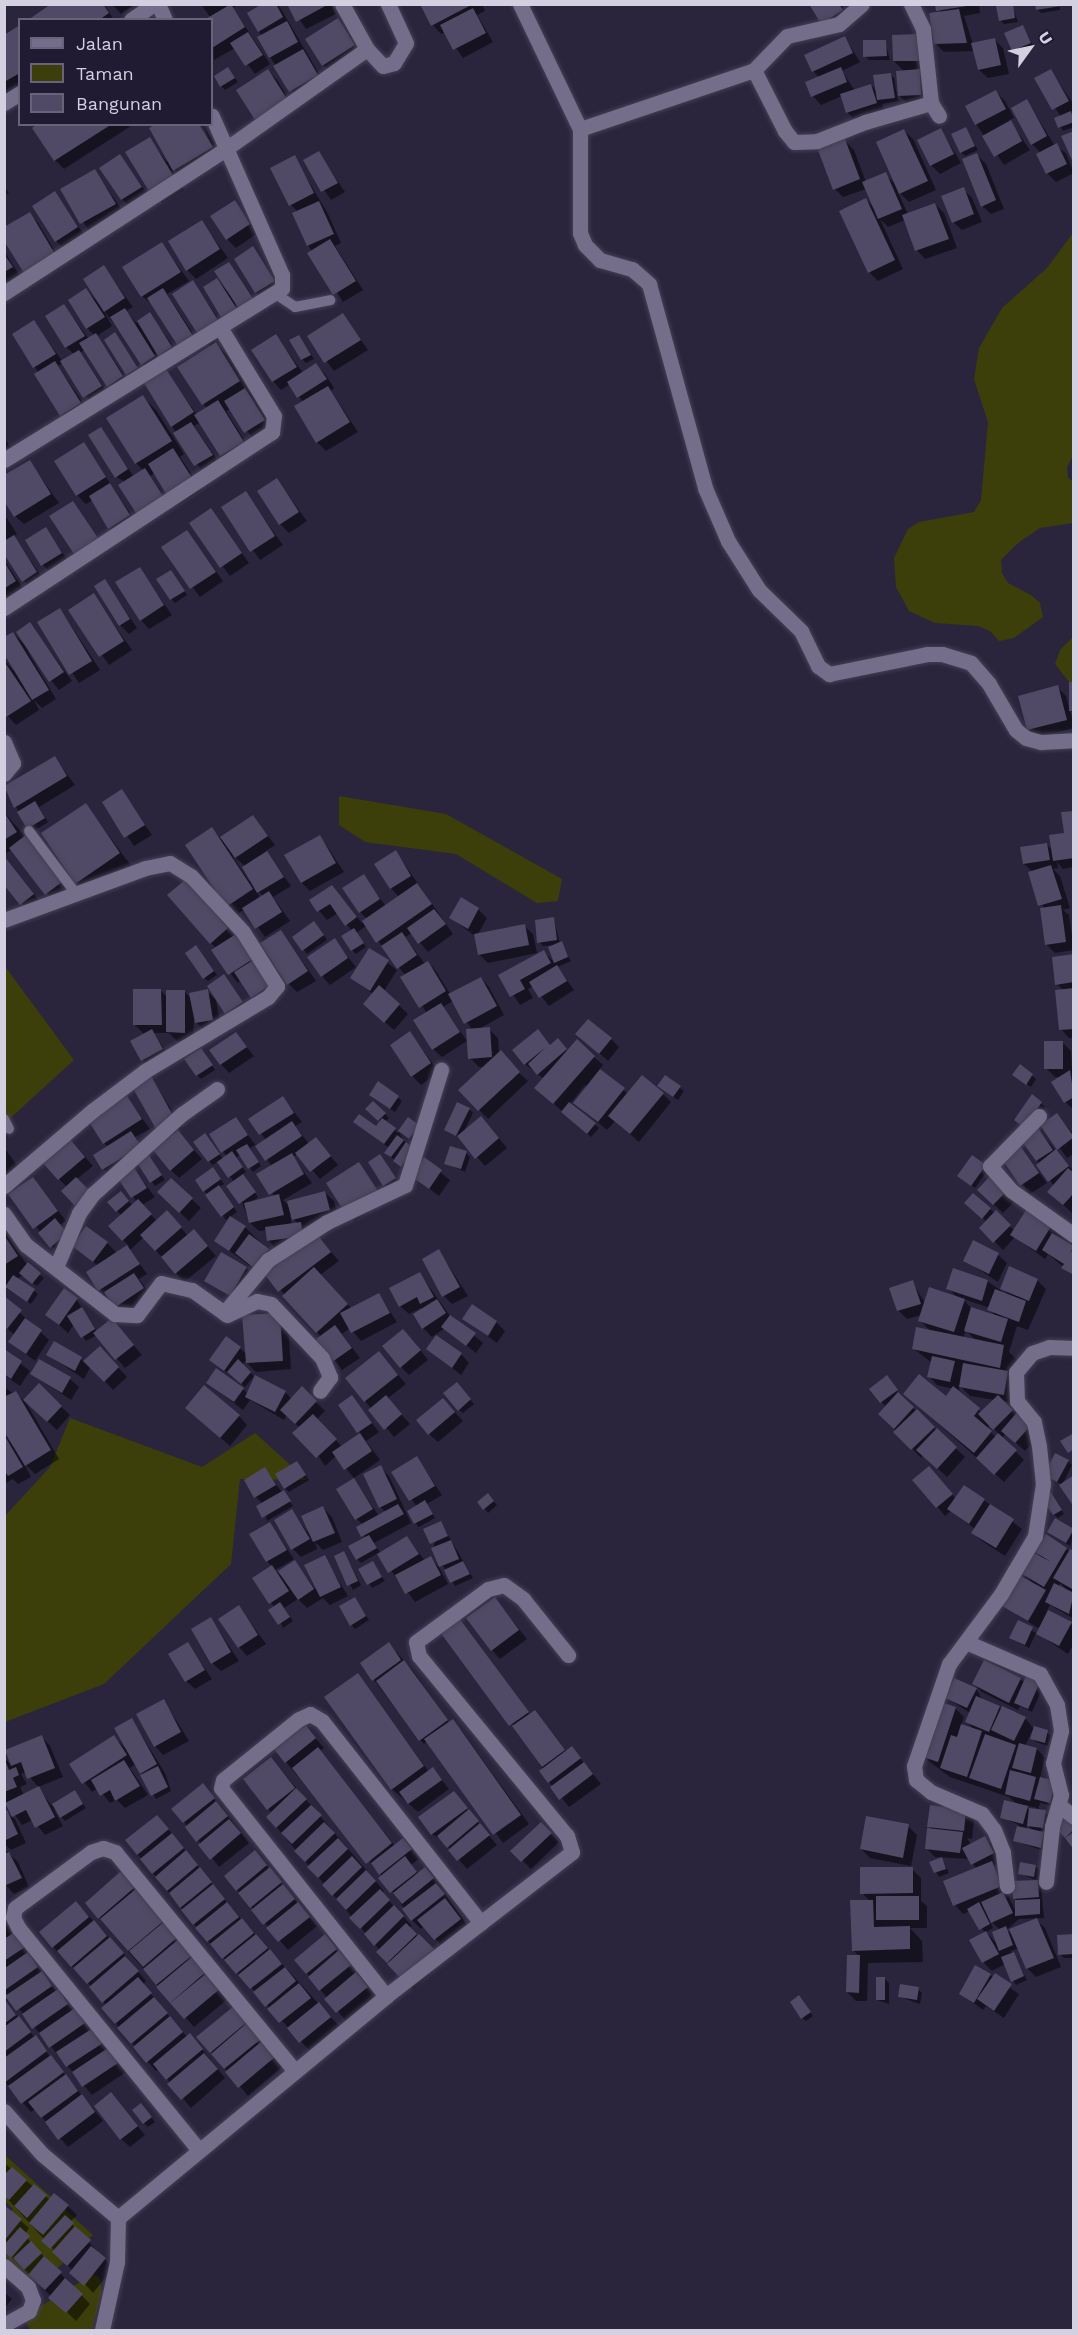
<!DOCTYPE html>
<style>
body{margin:0}
#map{position:relative;width:1078px;height:2335px;overflow:hidden;background:#2a243d;font-family:"Work Sans",sans-serif}
div>[style]{position:absolute}
.green>*{inset:0;background:#3c3f09}
.shadow>*{inset:0;background:#0007}
.building>*{inset:0;background:#504a66}
.roads{filter:drop-shadow(0 0 2px #454054) drop-shadow(0 0 2px #454054)}
.lane>*{height:10px;margin:-5px;padding:0 5px;transform-origin:5px;border-radius:5px;background:#746e8b}
.street>*{height:15px;margin:-7.5px;padding:0 7.5px;transform-origin:7.5px;border-radius:7.5px;background:#746e8b}
span{translate:-50% -50%;white-space:nowrap;text-align:center;line-height:1.15;-webkit-text-stroke:4.5px #201a32;paint-order:stroke}
.frame{position:absolute;inset:0;border:6px solid #d3d0e1;pointer-events:none}
.legend{position:absolute;left:18px;top:18px;width:195px;height:108px;box-sizing:border-box;background:#201a32;border:2px solid #686378;margin:0;padding:8px 10px;list-style:none;font-size:18px;color:#d3d0e1}
.legend li{display:flex;align-items:center;gap:12px;height:30px}
.legend b{width:30px;border:2px solid #686378}
.north{position:absolute;left:1000px;top:18px;width:60px;height:60px;-webkit-text-stroke:4px #201a32;paint-order:stroke;rotate:57deg;font-size:16px;font-weight:700;line-height:24px;text-align:center;color:#d3d0e1}
.north::after{content:'';display:block;margin:auto;width:21px;height:27px;background:#d3d0e1;clip-path:polygon(50% 0,100% 100%,50% 72%,0 100%)}
</style>
<div id="map">
<div class="green">
<i style="clip-path:polygon(1073px 233px,1074px 454px,1067px 467px,1068px 478px,1073px 481px,1073px 523px,1040px 528px,1018px 543px,1001px 560px,1002px 573px,1008px 583px,1031px 595px,1040px 603px,1043px 617px,1014px 638px,999px 641px,990px 631px,978px 626px,935px 623px,909px 611px,896px 587px,894px 558px,908px 529px,919px 522px,974px 512px,981px 500px,988px 422px,974px 379px,979px 348px,1002px 308px,1047px 268px)"></i>
<i style="clip-path:polygon(1073px 637px,1073px 687px,1055px 664px,1060px 650px)"></i>
<i style="clip-path:polygon(339px 796px,446px 814px,562px 879px,558px 901px,537px 903px,456px 854px,365px 842px,339px 825px)"></i>
<i style="clip-path:polygon(4px 965px,74px 1060px,5px 1123px,4px 1123px)"></i>
<i style="clip-path:polygon(70px 1418px,202px 1467px,255px 1433px,307px 1480px,240px 1479px,231px 1564px,104px 1684px,5px 1722px,5px 1516px,50px 1467px)"></i>
<i style="clip-path:polygon(5px 2155px,93px 2235px,48px 2277px,39px 2281px,30px 2279px,5px 2256px,5px 2219px,13px 2209px,5px 2201px)"></i>
<i style="clip-path:polygon(93px 2274px,100px 2278px,102px 2291px,92px 2330px,30px 2330px,23px 2317px)"></i>
</div>
<div class="shadow">
<i style="clip-path:polygon(53px 4px,104px 4px,114px 20px,31px 20px)"></i>
<i style="clip-path:polygon(112px 4px,135px 4px,121px 14px)"></i>
<i style="clip-path:polygon(201px 4px,238px 4px,233px 8px,270px 64px,255px 74px,235px 48px,214px 60px,212px 20px)"></i>
<i style="clip-path:polygon(265px 4px,277px 4px,281px 9px,325px 84px,299px 100px,270px 57px,259px 31px)"></i>
<i style="clip-path:polygon(289px 4px,331px 4px,336px 14px,306px 29px)"></i>
<i style="clip-path:polygon(421px 4px,482px 4px,485px 11px,477px 15px,493px 42px,463px 58px,445px 32px,441px 34px,433px 25px)"></i>
<i style="clip-path:polygon(811px 4px,841px 4px,850px 19px,831px 31px)"></i>
<i style="clip-path:polygon(937px 4px,979px 4px,980px 13px,964px 16px,973px 44px,994px 39px,1003px 48px,1009px 74px,988px 78px,979px 70px,975px 51px,944px 52px,936px 44px,941px 13px)"></i>
<i style="clip-path:polygon(1059px 4px,1060px 10px,1041px 13px,1037px 9px)"></i>
<i style="clip-path:polygon(1012px 5px,1018px 22px,1004px 24px,1000px 20px)"></i>
<i style="clip-path:polygon(338px 20px,363px 54px,332px 73px,323px 65px)"></i>
<i style="clip-path:polygon(20px 27px,20px 87px,4px 96px,4px 37px)"></i>
<i style="clip-path:polygon(1023px 27px,1034px 47px,1017px 54px,1013px 50px)"></i>
<i style="clip-path:polygon(893px 36px,929px 69px,929px 103px,908px 104px,899px 95px,905px 72px,894px 61px)"></i>
<i style="clip-path:polygon(845px 38px,860px 62px,842px 71px,855px 91px,871px 85px,877px 92px,890px 74px,894px 78px,898px 101px,882px 104px,885px 112px,856px 121px,847px 112px,842px 96px,821px 105px,813px 96px,807px 83px,820px 78px,813px 71px)"></i>
<i style="clip-path:polygon(885px 41px,890px 60px,869px 60px,865px 56px)"></i>
<i style="clip-path:polygon(268px 71px,277px 80px,294px 108px,238px 90px)"></i>
<i style="clip-path:polygon(1051px 71px,1074px 105px,1074px 127px,1063px 131px,1056px 119px,1061px 117px,1037px 79px)"></i>
<i style="clip-path:polygon(231px 73px,238px 82px,225px 90px,221px 86px)"></i>
<i style="clip-path:polygon(996px 92px,1005px 101px,1014px 118px,1009px 120px,1030px 150px,1004px 165px,976px 124px)"></i>
<i style="clip-path:polygon(1027px 101px,1055px 146px,1066px 153px,1074px 173px,1056px 182px,1047px 173px,1041px 153px,1032px 144px)"></i>
<i style="clip-path:polygon(40px 124px,134px 124px,64px 169px,55px 160px)"></i>
<i style="clip-path:polygon(198px 124px,215px 155px,203px 124px,225px 161px,188px 183px,170px 165px,184px 190px,162px 203px,153px 195px,149px 139px,167px 162px)"></i>
<i style="clip-path:polygon(966px 129px,978px 150px,965px 156px,961px 152px)"></i>
<i style="clip-path:polygon(941px 130px,961px 163px,940px 174px,931px 165px)"></i>
<i style="clip-path:polygon(904px 131px,913px 139px,936px 190px,909px 202px,897px 190px,908px 214px,935px 204px,944px 213px,957px 248px,925px 259px,917px 250px,905px 220px,888px 227px,880px 219px,903px 269px,878px 281px,869px 272px,866px 200px,875px 209px,866px 189px,843px 197px,835px 189px,845px 141px,854px 150px,866px 182px,885px 174px,896px 185px)"></i>
<i style="clip-path:polygon(319px 153px,345px 192px,331px 200px,305px 160px)"></i>
<i style="clip-path:polygon(977px 155px,986px 164px,1004px 209px,991px 214px,982px 206px)"></i>
<i style="clip-path:polygon(120px 156px,149px 196px,131px 208px,122px 199px)"></i>
<i style="clip-path:polygon(294px 157px,327px 212px,341px 243px,335px 246px,363px 290px,343px 302px,308px 245px,298px 212px,291px 205px)"></i>
<i style="clip-path:polygon(95px 171px,124px 213px,90px 232px,62px 190px)"></i>
<i style="clip-path:polygon(4px 186px,9px 193px,4px 196px)"></i>
<i style="clip-path:polygon(963px 189px,972px 198px,982px 222px,962px 230px,953px 222px)"></i>
<i style="clip-path:polygon(55px 193px,85px 236px,64px 249px,56px 241px)"></i>
<i style="clip-path:polygon(234px 202px,258px 233px,236px 248px,227px 239px)"></i>
<i style="clip-path:polygon(30px 214px,38px 223px,62px 263px,25px 272px)"></i>
<i style="clip-path:polygon(202px 222px,228px 258px,196px 279px,187px 270px)"></i>
<i style="clip-path:polygon(162px 244px,189px 281px,167px 294px,201px 346px,142px 296px)"></i>
<i style="clip-path:polygon(253px 248px,282px 290px,265px 301px,256px 292px)"></i>
<i style="clip-path:polygon(4px 251px,20px 276px,4px 286px)"></i>
<i style="clip-path:polygon(229px 263px,261px 309px,232px 326px,217px 280px,227px 291px)"></i>
<i style="clip-path:polygon(104px 267px,133px 307px,126px 311px,136px 323px,150px 314px,180px 356px,168px 364px,155px 350px,163px 365px,150px 372px,103px 309px,112px 326px,97px 336px,131px 386px,117px 395px,85px 349px,80px 353px,109px 395px,93px 405px,63px 363px,58px 366px,89px 412px,70px 423px,35px 367px,34px 322px,63px 362px,74px 354px,66px 347px,64px 306px,89px 339px,94px 335px,87px 328px,86px 290px,98px 302px)"></i>
<i style="clip-path:polygon(193px 282px,229px 334px,215px 343px,229px 357px,272px 429px,254px 440px,231px 409px,226px 411px,251px 451px,230px 464px,201px 422px,194px 426px,220px 464px,204px 474px,172px 426px,166px 371px,197px 415px,207px 409px,179px 367px,211px 347px,202px 338px)"></i>
<i style="clip-path:polygon(343px 315px,368px 350px,334px 371px,309px 337px)"></i>
<i style="clip-path:polygon(115px 334px,145px 377px,136px 383px,127px 374px)"></i>
<i style="clip-path:polygon(276px 336px,303px 373px,316px 365px,325px 374px,334px 388px,331px 391px,358px 432px,326px 451px,317px 442px,303px 402px,290px 384px,281px 390px,273px 381px)"></i>
<i style="clip-path:polygon(299px 336px,314px 359px,306px 363px,302px 359px)"></i>
<i style="clip-path:polygon(143px 397px,156px 410px,184px 454px,180px 457px,202px 490px,178px 505px,155px 473px,150px 476px,170px 505px,116px 477px,101px 429px,134px 477px,144px 471px,136px 463px)"></i>
<i style="clip-path:polygon(4px 437px,19px 461px,4px 470px)"></i>
<i style="clip-path:polygon(84px 444px,137px 524px,118px 536px,93px 500px,86px 504px,77px 495px,56px 462px)"></i>
<i style="clip-path:polygon(30px 462px,59px 503px,24px 524px,15px 516px)"></i>
<i style="clip-path:polygon(277px 480px,307px 521px,289px 533px,280px 524px)"></i>
<i style="clip-path:polygon(245px 493px,283px 545px,260px 560px,223px 508px)"></i>
<i style="clip-path:polygon(73px 503px,105px 548px,84px 562px)"></i>
<i style="clip-path:polygon(211px 510px,249px 563px,230px 576px,191px 524px)"></i>
<i style="clip-path:polygon(4px 514px,17px 534px,14px 536px,45px 582px,31px 590px,4px 552px)"></i>
<i style="clip-path:polygon(46px 529px,69px 562px,51px 573px,43px 565px)"></i>
<i style="clip-path:polygon(187px 532px,223px 581px,200px 597px,163px 548px)"></i>
<i style="clip-path:polygon(4px 560px,24px 590px,4px 602px)"></i>
<i style="clip-path:polygon(139px 569px,172px 615px,149px 629px,141px 620px)"></i>
<i style="clip-path:polygon(171px 571px,187px 595px,175px 603px,171px 599px)"></i>
<i style="clip-path:polygon(105px 581px,137px 628px,129px 634px,120px 625px)"></i>
<i style="clip-path:polygon(93px 595px,132px 650px,109px 665px,70px 610px)"></i>
<i style="clip-path:polygon(60px 609px,100px 670px,79px 683px,39px 622px)"></i>
<i style="clip-path:polygon(30px 624px,72px 681px,59px 690px,26px 649px,56px 699px,42px 708px,34px 700px,39px 710px,16px 725px,4px 712px,4px 660px,18px 675px,13px 633px,25px 645px)"></i>
<i style="clip-path:polygon(1074px 684px,1074px 714px,1070px 710px,1074px 728px,1037px 738px,1028px 729px,1057px 687px,1066px 696px,1069px 708px)"></i>
<i style="clip-path:polygon(55px 758px,75px 785px,39px 807px,48px 822px,32px 832px,4px 788px)"></i>
<i style="clip-path:polygon(122px 791px,152px 835px,134px 846px,104px 802px)"></i>
<i style="clip-path:polygon(86px 805px,132px 867px,89px 896px,76px 883px)"></i>
<i style="clip-path:polygon(4px 812px,71px 890px,55px 903px,12px 850px,4px 854px)"></i>
<i style="clip-path:polygon(1074px 812px,1074px 867px,1063px 869px,1057px 862px,1058px 868px,1053px 869px,1060px 876px,1070px 908px,1063px 910px,1069px 915px,1074px 950px,1055px 953px,1046px 944px,1044px 909px,1033px 872px,1024px 864px,1046px 844px,1053px 851px,1065px 835px)"></i>
<i style="clip-path:polygon(evenodd,253px 816px,275px 845px,266px 851px,291px 886px,273px 897px,290px 921px,265px 937px,245px 909px,236px 915px,227px 906px,212px 829px,221px 839px,253px 816px,232px 855px,245px 866px,251px 879px,249px 881px,232px 855px,253px 816px,256px 889px,263px 896px,260px 898px,256px 889px)"></i>
<i style="clip-path:polygon(320px 836px,344px 872px,310px 891px,302px 883px)"></i>
<i style="clip-path:polygon(396px 852px,453px 934px,428px 952px,412px 933px,405px 937px,425px 964px,428px 962px,436px 971px,450px 994px,481px 978px,489px 987px,504px 1015px,477px 1030px,489px 1029px,498px 1038px,499px 1054px,528px 1081px,488px 1119px,460px 1091px,486px 1067px,479px 1067px,470px 1058px,472px 1030px,453px 1001px,443px 1007px,467px 1041px,442px 1057px,433px 1049px,427px 1014px,406px 976px,366px 926px,356px 933px,366px 947px,356px 954px,352px 950px,352px 931px,338px 913px,327px 920px,311px 901px,340px 896px,362px 923px,367px 919px,360px 912px,363px 876px,386px 906px,399px 897px,391px 888px)"></i>
<i style="clip-path:polygon(4px 857px,41px 903px,29px 912px,4px 883px)"></i>
<i style="clip-path:polygon(194px 889px,256px 962px,238px 983px,213px 951px,217px 949px,211px 943px)"></i>
<i style="clip-path:polygon(478px 909px,487px 918px,478px 934px,524px 926px,533px 934px,537px 953px,488px 963px,479px 954px,475px 936px,451px 918px)"></i>
<i style="clip-path:polygon(554px 919px,560px 944px,571px 961px,557px 967px,574px 990px,549px 1006px,533px 986px,528px 989px,533px 998px,520px 1005px,500px 975px,544px 952px,556px 964px,550px 948px,555px 945px,543px 946px,539px 942px)"></i>
<i style="clip-path:polygon(318px 927px,327px 940px,307px 954px,294px 937px)"></i>
<i style="clip-path:polygon(281px 931px,316px 981px,297px 992px,289px 984px)"></i>
<i style="clip-path:polygon(334px 940px,356px 967px,330px 985px,322px 976px)"></i>
<i style="clip-path:polygon(370px 950px,397px 970px,384px 991px,408px 1014px,394px 1030px,374px 1013px,374px 995px,352px 978px)"></i>
<i style="clip-path:polygon(200px 951px,217px 975px,208px 981px,204px 978px)"></i>
<i style="clip-path:polygon(1074px 956px,1074px 1038px,1069px 1038px,1061px 1029px,1063px 990px,1057px 984px)"></i>
<i style="clip-path:polygon(224px 976px,250px 1011px,235px 1021px,227px 1013px)"></i>
<i style="clip-path:polygon(160px 990px,168px 998px,185px 992px,192px 999px,207px 991px,216px 1000px,221px 1028px,205px 1031px,194px 1020px,193px 1041px,177px 1041px,169px 1033px,154px 1033px,170px 1058px,151px 1069px,143px 1060px,145px 1035px,135px 1025px)"></i>
<i style="clip-path:polygon(538px 1031px,551px 1046px,557px 1040px,568px 1051px,594px 1057px,603px 1065px,599px 1070px,628px 1094px,663px 1094px,671px 1102px,639px 1142px,615px 1121px,607px 1130px,584px 1111px,586px 1084px,570px 1104px,599px 1128px,591px 1137px,545px 1096px,544px 1079px,525px 1064px)"></i>
<i style="clip-path:polygon(410px 1033px,439px 1072px,421px 1085px,412px 1076px)"></i>
<i style="clip-path:polygon(236px 1034px,254px 1056px,229px 1073px,221px 1064px)"></i>
<i style="clip-path:polygon(577px 1034px,611px 1039px,619px 1047px,608px 1061px)"></i>
<i style="clip-path:polygon(1062px 1042px,1071px 1051px,1074px 1110px,1065px 1102px,1061px 1077px,1055px 1077px,1046px 1068px)"></i>
<i style="clip-path:polygon(205px 1054px,215px 1070px,201px 1079px,197px 1075px)"></i>
<i style="clip-path:polygon(1020px 1066px,1036px 1079px,1031px 1087px,1018px 1078px)"></i>
<i style="clip-path:polygon(150px 1076px,183px 1128px,177px 1131px,202px 1159px,179px 1178px,171px 1170px,176px 1132px,166px 1137px)"></i>
<i style="clip-path:polygon(666px 1077px,684px 1091px,678px 1100px,663px 1090px)"></i>
<i style="clip-path:polygon(379px 1083px,402px 1101px,395px 1112px,375px 1099px)"></i>
<i style="clip-path:polygon(127px 1098px,150px 1129px,135px 1137px,165px 1180px,155px 1186px,138px 1162px,112px 1178px,104px 1169px,108px 1147px,104px 1143px)"></i>
<i style="clip-path:polygon(evenodd,283px 1098px,302px 1122px,295px 1126px,309px 1144px,316px 1139px,338px 1165px,320px 1179px,298px 1154px,293px 1157px,312px 1183px,283px 1200px,291px 1208px,325px 1193px,334px 1201px,338px 1218px,304px 1227px,316px 1235px,339px 1261px,320px 1275px,352px 1309px,379px 1295px,397px 1322px,361px 1341px,350px 1328px,342px 1334px,360px 1358px,342px 1370px,318px 1339px,321px 1337px,266px 1273px,264px 1276px,216px 1241px,245px 1227px,277px 1259px,277px 1249px,268px 1240px,267px 1230px,259px 1231px,250px 1223px,234px 1182px,218px 1161px,213px 1165px,209px 1161px,209px 1139px,223px 1159px,227px 1156px,223px 1152px,236px 1119px,257px 1147px,266px 1140px,250px 1119px,283px 1098px,255px 1145px,272px 1166px,273px 1197px,250px 1203px,258px 1197px,242px 1175px,246px 1172px,236px 1158px,241px 1154px,253px 1172px,261px 1166px,250px 1148px,255px 1145px,283px 1098px,290px 1215px,298px 1224px,292px 1225px,290px 1215px)"></i>
<i style="clip-path:polygon(373px 1103px,389px 1118px,385px 1122px,398px 1133px,409px 1119px,418px 1126px,414px 1142px,399px 1133px,407px 1145px,406px 1170px,390px 1156px,389px 1148px,355px 1122px,377px 1128px,381px 1122px,368px 1109px)"></i>
<i style="clip-path:polygon(1041px 1103px,1045px 1107px,1028px 1130px,1019px 1124px)"></i>
<i style="clip-path:polygon(469px 1109px,473px 1113px,463px 1133px,489px 1126px,507px 1148px,485px 1166px,461px 1139px,446px 1129px)"></i>
<i style="clip-path:polygon(1057px 1115px,1074px 1135px,1074px 1154px,1067px 1158px,1043px 1125px)"></i>
<i style="clip-path:polygon(1038px 1130px,1074px 1172px,1072px 1213px,1058px 1200px,1054px 1186px,1037px 1160px)"></i>
<i style="clip-path:polygon(4px 1147px,18px 1167px,4px 1176px)"></i>
<i style="clip-path:polygon(78px 1149px,93px 1166px,67px 1187px,59px 1179px)"></i>
<i style="clip-path:polygon(1021px 1149px,1047px 1183px,1030px 1194px,1004px 1160px)"></i>
<i style="clip-path:polygon(466px 1153px,470px 1157px,465px 1172px,446px 1163px)"></i>
<i style="clip-path:polygon(380px 1156px,399px 1182px,389px 1189px,385px 1185px)"></i>
<i style="clip-path:polygon(972px 1157px,988px 1170px,975px 1188px,963px 1179px)"></i>
<i style="clip-path:polygon(425px 1160px,450px 1180px,439px 1196px,413px 1176px)"></i>
<i style="clip-path:polygon(359px 1164px,385px 1201px,355px 1221px,346px 1212px)"></i>
<i style="clip-path:polygon(133px 1168px,155px 1197px,142px 1205px,157px 1221px,175px 1221px,188px 1236px,202px 1240px,216px 1256px,184px 1282px,144px 1237px,130px 1250px,147px 1274px,139px 1279px,152px 1297px,124px 1315px,99px 1290px,98px 1266px,74px 1246px,107px 1243px,117px 1253px,129px 1246px,123px 1240px,122px 1216px,117px 1211px,124px 1196px,133px 1206px,137px 1202px,119px 1177px)"></i>
<i style="clip-path:polygon(216px 1173px,224px 1184px,219px 1187px,237px 1212px,226px 1220px,197px 1181px)"></i>
<i style="clip-path:polygon(992px 1176px,1016px 1200px,1003px 1213px,979px 1190px)"></i>
<i style="clip-path:polygon(33px 1178px,66px 1221px,59px 1225px,70px 1238px,55px 1250px,10px 1194px)"></i>
<i style="clip-path:polygon(171px 1180px,201px 1208px,189px 1221px,159px 1192px)"></i>
<i style="clip-path:polygon(970px 1207px,990px 1209px,1015px 1231px,1029px 1209px,1074px 1248px,1074px 1276px,1048px 1254px,1045px 1259px,1015px 1237px,1003px 1250px,981px 1228px,987px 1222px)"></i>
<i style="clip-path:polygon(4px 1230px,27px 1265px,44px 1278px,37px 1286px,23px 1275px,17px 1279px,38px 1294px,31px 1304px,4px 1287px)"></i>
<i style="clip-path:polygon(439px 1251px,468px 1296px,452px 1304px,444px 1296px)"></i>
<i style="clip-path:polygon(998px 1255px,1007px 1263px,998px 1282px,965px 1260px)"></i>
<i style="clip-path:polygon(246px 1268px,254px 1276px,239px 1303px,206px 1280px)"></i>
<i style="clip-path:polygon(420px 1274px,450px 1316px,483px 1343px,476px 1353px,445px 1328px,432px 1337px,423px 1328px,421px 1308px,409px 1314px,400px 1306px)"></i>
<i style="clip-path:polygon(evenodd,1037px 1280px,1046px 1289px,1028px 1330px,1017px 1326px,1009px 1352px,1017px 1360px,1013px 1403px,1002px 1401px,1041px 1433px,1025px 1451px,1006px 1434px,1002px 1438px,1024px 1460px,1004px 1482px,905px 1394px,946px 1398px,954px 1389px,937px 1385px,929px 1376px,932px 1363px,914px 1349px,930px 1331px,920px 1320px,921px 1315px,907px 1319px,899px 1311px,891px 1289px,912px 1282px,925px 1303px,958px 1298px,948px 1288px,987px 1281px,1009px 1296px,1002px 1288px,1037px 1280px,963px 1299px,990px 1308px,996px 1317px,972px 1309px,963px 1299px,1037px 1280px,966px 1330px,976px 1341px,963px 1338px,966px 1330px,1037px 1280px,960px 1386px,970px 1396px,995px 1400px,982px 1413px,953px 1389px,959px 1390px,960px 1386px,1037px 1280px,990px 1425px,999px 1434px,996px 1437px,987px 1429px,990px 1425px)"></i>
<i style="clip-path:polygon(4px 1298px,49px 1340px,35px 1361px,10px 1342px,15px 1335px,4px 1326px)"></i>
<i style="clip-path:polygon(77px 1300px,97px 1332px,112px 1320px,142px 1355px,125px 1368px,97px 1335px,86px 1341px,74px 1324px,68px 1333px,47px 1314px)"></i>
<i style="clip-path:polygon(244px 1317px,288px 1323px,291px 1369px,256px 1372px,245px 1361px,242px 1366px,254px 1376px,245px 1387px,210px 1359px,240px 1348px,247px 1355px)"></i>
<i style="clip-path:polygon(464px 1319px,496px 1322px,505px 1331px,497px 1343px)"></i>
<i style="clip-path:polygon(412px 1339px,428px 1360px,409px 1375px,401px 1367px)"></i>
<i style="clip-path:polygon(54px 1343px,85px 1362px,100px 1348px,127px 1377px,113px 1390px,91px 1366px,84px 1379px,48px 1355px)"></i>
<i style="clip-path:polygon(428px 1349px,461px 1354px,469px 1363px,461px 1375px)"></i>
<i style="clip-path:polygon(4px 1351px,30px 1371px,20px 1386px,4px 1375px)"></i>
<i style="clip-path:polygon(379px 1353px,406px 1384px,387px 1399px,410px 1424px,394px 1437px,365px 1401px)"></i>
<i style="clip-path:polygon(32px 1374px,70px 1379px,79px 1387px,71px 1400px)"></i>
<i style="clip-path:polygon(891px 1381px,900px 1396px,965px 1457px,947px 1477px,923px 1455px,921px 1458px,880px 1414px,886px 1407px,871px 1389px)"></i>
<i style="clip-path:polygon(208px 1383px,243px 1389px,248px 1394px,285px 1392px,292px 1399px,302px 1389px,325px 1411px,317px 1419px,342px 1447px,360px 1434px,352px 1397px,379px 1432px,366px 1441px,380px 1460px,354px 1478px,336px 1456px,325px 1466px,300px 1428px,287px 1415px,284px 1420px,250px 1400px,243px 1410px)"></i>
<i style="clip-path:polygon(39px 1386px,70px 1415px,57px 1430px,34px 1409px)"></i>
<i style="clip-path:polygon(4px 1387px,25px 1401px,59px 1459px,35px 1474px,24px 1463px,31px 1477px,18px 1484px,13px 1479px,4px 1484px,4px 1434px,15px 1449px,4px 1429px)"></i>
<i style="clip-path:polygon(460px 1388px,474px 1404px,463px 1413px,459px 1410px)"></i>
<i style="clip-path:polygon(451px 1408px,463px 1421px,438px 1442px,429px 1434px)"></i>
<i style="clip-path:polygon(239px 1416px,247px 1425px,230px 1446px,196px 1417px)"></i>
<i style="clip-path:polygon(417px 1458px,442px 1495px,427px 1504px,435px 1518px,419px 1527px,415px 1523px,417px 1507px,394px 1472px)"></i>
<i style="clip-path:polygon(1068px 1461px,1072px 1465px,1062px 1485px,1046px 1475px)"></i>
<i style="clip-path:polygon(297px 1463px,309px 1480px,289px 1492px,285px 1488px)"></i>
<i style="clip-path:polygon(380px 1467px,389px 1476px,411px 1523px,374px 1543px,381px 1554px,407px 1537px,425px 1561px,430px 1558px,439px 1567px,448px 1584px,415px 1602px,378px 1553px,361px 1563px,357px 1559px,365px 1539px,363px 1525px,357px 1519px,354px 1480px,379px 1516px,386px 1512px,380px 1507px)"></i>
<i style="clip-path:polygon(264px 1469px,293px 1506px,267px 1521px,263px 1504px,256px 1497px)"></i>
<i style="clip-path:polygon(938px 1477px,956px 1499px,984px 1500px,1022px 1529px,1005px 1556px,982px 1541px,973px 1533px,975px 1529px,951px 1511px,945px 1516px,915px 1480px)"></i>
<i style="clip-path:polygon(488px 1495px,497px 1505px,488px 1513px,479px 1502px)"></i>
<i style="clip-path:polygon(1053px 1497px,1064px 1514px,1058px 1518px,1054px 1514px)"></i>
<i style="clip-path:polygon(323px 1508px,332px 1517px,342px 1542px,323px 1550px,315px 1542px,317px 1549px,301px 1557px,293px 1549px,292px 1511px,307px 1532px)"></i>
<i style="clip-path:polygon(1056px 1520px,1074px 1531px,1070px 1546px,1049px 1532px)"></i>
<i style="clip-path:polygon(441px 1523px,473px 1578px,455px 1586px,433px 1549px)"></i>
<i style="clip-path:polygon(270px 1524px,294px 1559px,275px 1570px,283px 1578px,295px 1562px,315px 1589px,324px 1557px,348px 1596px,330px 1605px,323px 1598px,307px 1608px,298px 1599px,284px 1608px,293px 1621px,283px 1628px,275px 1608px,254px 1579px,272px 1567px,267px 1561px)"></i>
<i style="clip-path:polygon(evenodd,1066px 1549px,1074px 1553px,1074px 1619px,1050px 1605px,1047px 1611px,1074px 1626px,1074px 1643px,1068px 1654px,1038px 1634px,1044px 1623px,1038px 1628px,1004px 1606px,1034px 1584px,1024px 1574px,1043px 1559px,1037px 1552px,1066px 1549px,1060px 1583px,1069px 1592px,1058px 1587px,1060px 1583px)"></i>
<i style="clip-path:polygon(344px 1553px,361px 1585px,353px 1590px,336px 1557px)"></i>
<i style="clip-path:polygon(372px 1563px,385px 1581px,372px 1588px,360px 1570px)"></i>
<i style="clip-path:polygon(355px 1599px,369px 1620px,355px 1629px,351px 1625px)"></i>
<i style="clip-path:polygon(495px 1599px,527px 1639px,500px 1659px,492px 1650px)"></i>
<i style="clip-path:polygon(239px 1607px,266px 1644px,247px 1656px,239px 1647px)"></i>
<i style="clip-path:polygon(211px 1619px,239px 1661px,221px 1671px,212px 1663px)"></i>
<i style="clip-path:polygon(459px 1620px,530px 1715px,567px 1752px,572px 1748px,601px 1784px,569px 1807px,549px 1782px,533px 1751px,442px 1632px)"></i>
<i style="clip-path:polygon(1018px 1622px,1036px 1633px,1029px 1648px,1011px 1638px)"></i>
<i style="clip-path:polygon(188px 1644px,212px 1679px,195px 1689px,186px 1681px)"></i>
<i style="clip-path:polygon(389px 1644px,413px 1671px,449px 1723px,461px 1730px,529px 1824px,503px 1843px,427px 1741px,424px 1744px,420px 1740px,374px 1680px)"></i>
<i style="clip-path:polygon(358px 1675px,429px 1772px,433px 1769px,449px 1789px,418px 1812px,392px 1789px)"></i>
<i style="clip-path:polygon(evenodd,955px 1680px,977px 1690px,983px 1701px,1025px 1718px,1033px 1728px,1051px 1735px,1048px 1746px,1036px 1742px,1032px 1738px,1033px 1729px,1025px 1746px,1037px 1749px,1045px 1758px,1040px 1778px,1055px 1782px,1055px 1803px,1041px 1799px,1054px 1806px,1040px 1803px,1038px 1810px,1049px 1815px,1047px 1831px,1041px 1831px,1048px 1838px,1044px 1851px,1015px 1841px,1019px 1825px,1001px 1817px,1018px 1805px,1009px 1797px,950px 1777px,922px 1756px,955px 1708px,964px 1717px,961px 1726px,975px 1730px,966px 1721px,970px 1713px,947px 1698px,955px 1680px,1024px 1805px,1037px 1808px,1037px 1810px,1028px 1809px,1024px 1805px,955px 1680px,1027px 1825px,1034px 1831px,1026px 1829px,1027px 1825px)"></i>
<i style="clip-path:polygon(1020px 1680px,1043px 1687px,1032px 1712px,1020px 1706px,1018px 1710px,982px 1692px,974px 1684px)"></i>
<i style="clip-path:polygon(164px 1701px,189px 1741px,163px 1755px,155px 1746px)"></i>
<i style="clip-path:polygon(132px 1720px,165px 1773px,171px 1791px,156px 1799px,135px 1764px,130px 1768px,148px 1795px,125px 1808px,117px 1800px,110px 1803px,98px 1788px,92px 1792px,71px 1765px,114px 1737px,126px 1749px)"></i>
<i style="clip-path:polygon(304px 1725px,324px 1748px,319px 1751px,395px 1846px,411px 1849px,419px 1859px,411px 1865px,419px 1874px,434px 1878px,469px 1928px,444px 1948px,424px 1926px,421px 1929px,412px 1920px,382px 1876px,286px 1762px)"></i>
<i style="clip-path:polygon(42px 1737px,50px 1746px,63px 1777px,38px 1787px,26px 1772px,21px 1774px,27px 1784px,20px 1787px,24px 1795px,38px 1788px,52px 1806px,74px 1792px,86px 1808px,65px 1821px,53px 1808px,63px 1826px,45px 1835px,33px 1820px,22px 1825px,4px 1799px,4px 1758px,13px 1766px,7px 1751px)"></i>
<i style="clip-path:polygon(279px 1768px,384px 1891px,382px 1893px,412px 1926px,409px 1928px,443px 1961px,413px 1990px,268px 1817px,272px 1813px,268px 1809px)"></i>
<i style="clip-path:polygon(203px 1785px,249px 1843px,219px 1867px,174px 1809px)"></i>
<i style="clip-path:polygon(454px 1793px,497px 1845px,467px 1869px,443px 1841px,432px 1834px)"></i>
<i style="clip-path:polygon(evenodd,965px 1811px,974px 1820px,972px 1839px,967px 1838px,971px 1845px,985px 1838px,993px 1846px,1002px 1862px,994px 1866px,1017px 1914px,1018px 1902px,1015px 1898px,1038px 1881px,1041px 1885px,1044px 1918px,1019px 1919px,1003px 1933px,1008px 1931px,1013px 1936px,1036px 1920px,1045px 1928px,1061px 1967px,1036px 1977px,1027px 1968px,1019px 1948px,1011px 1951px,1027px 1980px,1016px 1985px,1005px 1964px,992px 1971px,983px 1962px,972px 1940px,985px 1933px,971px 1911px,963px 1914px,955px 1905px,945px 1882px,977px 1869px,969px 1859px,935px 1857px,926px 1848px,933px 1830px,929px 1826px,965px 1811px,989px 1919px,1000px 1930px,998px 1945px,986px 1932px,993px 1928px,989px 1919px)"></i>
<i style="clip-path:polygon(4px 1812px,15px 1819px,26px 1843px,11px 1850px,4px 1843px)"></i>
<i style="clip-path:polygon(541px 1824px,559px 1842px,531px 1869px,513px 1851px)"></i>
<i style="clip-path:polygon(165px 1825px,232px 1909px,339px 2026px,309px 2050px,208px 1941px,127px 1841px)"></i>
<i style="clip-path:polygon(908px 1826px,917px 1835px,911px 1866px,870px 1858px,861px 1849px)"></i>
<i style="clip-path:polygon(4px 1849px,18px 1862px,29px 1887px,14px 1894px,4px 1883px)"></i>
<i style="clip-path:polygon(255px 1852px,317px 1926px,288px 1950px,237px 1890px)"></i>
<i style="clip-path:polygon(942px 1859px,949px 1873px,939px 1877px,931px 1863px)"></i>
<i style="clip-path:polygon(1035px 1866px,1039px 1870px,1038px 1881px,1019px 1873px)"></i>
<i style="clip-path:polygon(912px 1869px,921px 1878px,921px 1901px,927px 1906px,927px 1928px,910px 1928px,922px 1941px,923px 1962px,868px 1963px,867px 2001px,856px 2001px,847px 1992px,860px 1957px,853px 1950px,870px 1901px,862px 1893px)"></i>
<i style="clip-path:polygon(130px 1882px,229px 1998px,194px 2027px,99px 1918px)"></i>
<i style="clip-path:polygon(84px 1911px,119px 1948px,146px 1981px,143px 1984px,158px 2003px,187px 2037px,198px 2044px,225px 2078px,191px 2108px,159px 2069px,156px 2071px,148px 2062px,104px 2009px,107px 2006px,91px 1986px,53px 1947px)"></i>
<i style="clip-path:polygon(4px 1922px,57px 1992px,126px 2072px,92px 2095px,4px 1991px)"></i>
<i style="clip-path:polygon(325px 1936px,376px 1997px,346px 2021px,296px 1960px)"></i>
<i style="clip-path:polygon(1074px 1936px,1074px 1958px,1064px 1958px,1060px 1954px)"></i>
<i style="clip-path:polygon(990px 1975px,1019px 1994px,1004px 2018px,986px 2006px,983px 2010px,960px 1993px)"></i>
<i style="clip-path:polygon(885px 1979px,889px 1983px,889px 2004px,877px 2000px)"></i>
<i style="clip-path:polygon(918px 1989px,922px 1993px,920px 2004px,900px 1997px)"></i>
<i style="clip-path:polygon(4px 2000px,103px 2121px,68px 2147px,35px 2109px,31px 2112px,4px 2081px)"></i>
<i style="clip-path:polygon(803px 2001px,813px 2016px,806px 2021px,802px 2018px)"></i>
<i style="clip-path:polygon(233px 2008px,283px 2066px,248px 2096px,199px 2037px)"></i>
<i style="clip-path:polygon(111px 2094px,145px 2135px,130px 2147px,121px 2139px)"></i>
<i style="clip-path:polygon(145px 2109px,155px 2122px,148px 2127px,144px 2123px)"></i>
<i style="clip-path:polygon(4px 2163px,50px 2200px,68px 2206px,77px 2215px,70px 2222px,113px 2268px,93px 2293px,4px 2195px)"></i>
<i style="clip-path:polygon(4px 2206px,29px 2228px,25px 2234px,31px 2243px,90px 2304px,76px 2321px,4px 2250px)"></i>
<i style="clip-path:polygon(4px 2292px,12px 2299px,4px 2309px)"></i>
</div>
<div class="building">
<i style="clip-path:polygon(51px 4px,103px 4px,109px 13px,99px 20px,28px 20px)"></i>
<i style="clip-path:polygon(231px 4px,245px 27px,212px 48px,212px 20px,204px 20px)"></i>
<i style="clip-path:polygon(262px 4px,276px 4px,283px 17px,258px 32px,247px 13px)"></i>
<i style="clip-path:polygon(287px 4px,329px 4px,296px 22px)"></i>
<i style="clip-path:polygon(420px 4px,473px 4px,431px 26px)"></i>
<i style="clip-path:polygon(809px 4px,839px 4px,843px 10px,821px 24px)"></i>
<i style="clip-path:polygon(935px 4px,967px 4px,967px 6px,936px 11px)"></i>
<i style="clip-path:polygon(1003px 4px,1013px 4px,1015px 18px,999px 21px,996px 6px)"></i>
<i style="clip-path:polygon(1035px 4px,1061px 4px,1061px 6px,1036px 10px)"></i>
<i style="clip-path:polygon(473px 8px,486px 33px,453px 50px,440px 25px)"></i>
<i style="clip-path:polygon(959px 9px,967px 43px,934px 44px,929px 13px)"></i>
<i style="clip-path:polygon(338px 18px,355px 45px,322px 66px,305px 39px)"></i>
<i style="clip-path:polygon(287px 21px,298px 42px,269px 58px,257px 37px)"></i>
<i style="clip-path:polygon(20px 25px,20px 73px,4px 82px,4px 35px)"></i>
<i style="clip-path:polygon(1023px 25px,1031px 43px,1012px 51px,1004px 33px)"></i>
<i style="clip-path:polygon(248px 32px,263px 55px,245px 66px,230px 43px)"></i>
<i style="clip-path:polygon(920px 34px,921px 61px,893px 61px,892px 35px)"></i>
<i style="clip-path:polygon(845px 36px,853px 53px,812px 72px,804px 55px)"></i>
<i style="clip-path:polygon(995px 38px,1001px 65px,978px 70px,971px 43px)"></i>
<i style="clip-path:polygon(863px 40px,886px 40px,887px 56px,863px 57px)"></i>
<i style="clip-path:polygon(303px 49px,318px 75px,289px 92px,273px 66px)"></i>
<i style="clip-path:polygon(228px 67px,235px 78px,220px 87px,214px 76px)"></i>
<i style="clip-path:polygon(841px 67px,847px 82px,811px 97px,805px 82px)"></i>
<i style="clip-path:polygon(268px 69px,287px 99px,255px 120px,236px 90px)"></i>
<i style="clip-path:polygon(920px 69px,921px 95px,898px 96px,896px 71px)"></i>
<i style="clip-path:polygon(1051px 69px,1069px 101px,1052px 110px,1034px 78px)"></i>
<i style="clip-path:polygon(891px 73px,895px 98px,877px 100px,873px 75px)"></i>
<i style="clip-path:polygon(871px 84px,877px 103px,846px 113px,840px 94px)"></i>
<i style="clip-path:polygon(996px 90px,1006px 109px,975px 125px,965px 106px)"></i>
<i style="clip-path:polygon(1027px 99px,1047px 136px,1031px 145px,1011px 108px)"></i>
<i style="clip-path:polygon(1071px 111px,1074px 122px,1058px 128px,1054px 118px)"></i>
<i style="clip-path:polygon(1011px 120px,1022px 141px,994px 157px,982px 136px)"></i>
<i style="clip-path:polygon(37px 124px,112px 124px,54px 161px,32px 128px)"></i>
<i style="clip-path:polygon(156px 124px,199px 124px,213px 147px,173px 171px,149px 128px)"></i>
<i style="clip-path:polygon(966px 127px,975px 146px,960px 153px,951px 134px)"></i>
<i style="clip-path:polygon(941px 128px,954px 154px,930px 166px,917px 140px)"></i>
<i style="clip-path:polygon(904px 129px,928px 181px,899px 194px,876px 142px)"></i>
<i style="clip-path:polygon(1074px 131px,1074px 159px,1072px 160px,1061px 136px)"></i>
<i style="clip-path:polygon(150px 137px,176px 180px,152px 196px,125px 152px)"></i>
<i style="clip-path:polygon(845px 139px,860px 179px,833px 190px,818px 150px)"></i>
<i style="clip-path:polygon(1057px 143px,1067px 164px,1046px 174px,1036px 154px)"></i>
<i style="clip-path:polygon(319px 151px,338px 183px,321px 192px,303px 160px)"></i>
<i style="clip-path:polygon(977px 153px,996px 200px,981px 207px,962px 159px)"></i>
<i style="clip-path:polygon(120px 154px,142px 187px,121px 200px,99px 168px)"></i>
<i style="clip-path:polygon(295px 155px,314px 193px,289px 206px,270px 168px)"></i>
<i style="clip-path:polygon(95px 169px,116px 204px,80px 224px,60px 189px)"></i>
<i style="clip-path:polygon(886px 172px,902px 209px,878px 219px,862px 182px)"></i>
<i style="clip-path:polygon(964px 187px,974px 214px,952px 223px,941px 196px)"></i>
<i style="clip-path:polygon(55px 191px,78px 227px,55px 242px,32px 206px)"></i>
<i style="clip-path:polygon(866px 198px,895px 260px,868px 273px,839px 211px)"></i>
<i style="clip-path:polygon(235px 200px,250px 224px,226px 240px,210px 216px)"></i>
<i style="clip-path:polygon(319px 201px,334px 234px,307px 246px,292px 213px)"></i>
<i style="clip-path:polygon(935px 203px,949px 239px,915px 251px,902px 215px)"></i>
<i style="clip-path:polygon(30px 212px,55px 254px,24px 273px,4px 241px,4px 227px)"></i>
<i style="clip-path:polygon(202px 220px,220px 249px,186px 271px,168px 241px)"></i>
<i style="clip-path:polygon(330px 239px,356px 281px,333px 295px,307px 253px)"></i>
<i style="clip-path:polygon(162px 242px,181px 272px,141px 297px,122px 267px)"></i>
<i style="clip-path:polygon(253px 246px,275px 281px,255px 293px,234px 259px)"></i>
<i style="clip-path:polygon(4px 254px,13px 267px,4px 272px)"></i>
<i style="clip-path:polygon(229px 262px,254px 300px,239px 309px,214px 271px)"></i>
<i style="clip-path:polygon(104px 265px,125px 298px,104px 312px,83px 279px)"></i>
<i style="clip-path:polygon(217px 278px,237px 309px,222px 319px,203px 287px)"></i>
<i style="clip-path:polygon(193px 280px,221px 325px,201px 339px,172px 294px)"></i>
<i style="clip-path:polygon(86px 288px,105px 317px,86px 329px,68px 300px)"></i>
<i style="clip-path:polygon(163px 288px,193px 336px,178px 346px,147px 298px)"></i>
<i style="clip-path:polygon(64px 304px,85px 336px,65px 348px,45px 316px)"></i>
<i style="clip-path:polygon(125px 308px,155px 356px,141px 365px,110px 317px)"></i>
<i style="clip-path:polygon(150px 312px,172px 347px,158px 356px,137px 321px)"></i>
<i style="clip-path:polygon(343px 313px,361px 340px,324px 363px,307px 336px)"></i>
<i style="clip-path:polygon(34px 320px,56px 354px,33px 368px,12px 334px)"></i>
<i style="clip-path:polygon(115px 332px,138px 368px,126px 375px,104px 340px)"></i>
<i style="clip-path:polygon(96px 333px,123px 376px,107px 387px,79px 343px)"></i>
<i style="clip-path:polygon(276px 334px,297px 367px,272px 382px,251px 350px)"></i>
<i style="clip-path:polygon(299px 335px,311px 355px,301px 360px,289px 340px)"></i>
<i style="clip-path:polygon(216px 342px,240px 381px,202px 405px,177px 367px)"></i>
<i style="clip-path:polygon(79px 350px,102px 386px,83px 398px,60px 361px)"></i>
<i style="clip-path:polygon(55px 361px,81px 403px,60px 416px,34px 374px)"></i>
<i style="clip-path:polygon(316px 363px,327px 379px,297px 398px,287px 382px)"></i>
<i style="clip-path:polygon(166px 369px,194px 412px,171px 427px,144px 383px)"></i>
<i style="clip-path:polygon(328px 386px,350px 422px,316px 443px,294px 406px)"></i>
<i style="clip-path:polygon(245px 388px,265px 420px,244px 433px,224px 401px)"></i>
<i style="clip-path:polygon(143px 395px,172px 441px,135px 464px,106px 418px)"></i>
<i style="clip-path:polygon(218px 400px,244px 442px,220px 456px,194px 415px)"></i>
<i style="clip-path:polygon(191px 422px,213px 455px,194px 466px,173px 433px)"></i>
<i style="clip-path:polygon(101px 427px,128px 469px,115px 478px,88px 435px)"></i>
<i style="clip-path:polygon(84px 442px,106px 477px,76px 496px,54px 461px)"></i>
<i style="clip-path:polygon(173px 448px,194px 481px,168px 497px,148px 464px)"></i>
<i style="clip-path:polygon(30px 460px,51px 494px,14px 517px,4px 501px,4px 475px)"></i>
<i style="clip-path:polygon(145px 468px,163px 496px,136px 513px,118px 485px)"></i>
<i style="clip-path:polygon(277px 478px,299px 512px,279px 525px,257px 491px)"></i>
<i style="clip-path:polygon(110px 483px,130px 515px,108px 529px,89px 496px)"></i>
<i style="clip-path:polygon(246px 491px,275px 536px,250px 552px,221px 507px)"></i>
<i style="clip-path:polygon(73px 501px,98px 538px,74px 554px,49px 516px)"></i>
<i style="clip-path:polygon(211px 508px,242px 553px,220px 568px,189px 523px)"></i>
<i style="clip-path:polygon(46px 527px,62px 553px,41px 566px,25px 540px)"></i>
<i style="clip-path:polygon(187px 530px,216px 572px,190px 589px,161px 547px)"></i>
<i style="clip-path:polygon(14px 535px,37px 572px,22px 582px,4px 554px,4px 541px)"></i>
<i style="clip-path:polygon(5px 563px,16px 581px,5px 588px)"></i>
<i style="clip-path:polygon(140px 567px,164px 605px,140px 621px,115px 582px)"></i>
<i style="clip-path:polygon(171px 570px,185px 591px,170px 600px,156px 579px)"></i>
<i style="clip-path:polygon(105px 579px,130px 619px,119px 626px,94px 586px)"></i>
<i style="clip-path:polygon(94px 593px,124px 641px,99px 657px,68px 610px)"></i>
<i style="clip-path:polygon(60px 608px,92px 661px,69px 675px,37px 622px)"></i>
<i style="clip-path:polygon(30px 622px,64px 672px,49px 682px,16px 632px)"></i>
<i style="clip-path:polygon(13px 632px,49px 690px,32px 700px,4px 654px,4px 637px)"></i>
<i style="clip-path:polygon(4px 661px,31px 701px,6px 717px,4px 715px)"></i>
<i style="clip-path:polygon(1069px 682px,1074px 682px,1074px 711px,1069px 711px)"></i>
<i style="clip-path:polygon(1058px 685px,1067px 720px,1027px 730px,1018px 696px)"></i>
<i style="clip-path:polygon(55px 756px,67px 776px,14px 808px,4px 786px)"></i>
<i style="clip-path:polygon(122px 789px,145px 825px,124px 838px,102px 802px)"></i>
<i style="clip-path:polygon(35px 801px,45px 818px,27px 829px,17px 812px)"></i>
<i style="clip-path:polygon(86px 803px,120px 853px,75px 884px,41px 833px)"></i>
<i style="clip-path:polygon(1074px 811px,1074px 858px,1053px 861px,1049px 835px,1064px 833px,1061px 812px)"></i>
<i style="clip-path:polygon(4px 812px,17px 832px,4px 840px)"></i>
<i style="clip-path:polygon(253px 815px,268px 836px,235px 858px,220px 837px)"></i>
<i style="clip-path:polygon(212px 827px,253px 889px,226px 907px,185px 845px)"></i>
<i style="clip-path:polygon(27px 834px,63px 881px,45px 895px,9px 848px)"></i>
<i style="clip-path:polygon(320px 835px,336px 863px,301px 883px,284px 855px)"></i>
<i style="clip-path:polygon(1047px 843px,1050px 860px,1023px 864px,1020px 847px)"></i>
<i style="clip-path:polygon(396px 850px,411px 876px,390px 889px,374px 864px)"></i>
<i style="clip-path:polygon(267px 851px,284px 877px,257px 893px,242px 867px)"></i>
<i style="clip-path:polygon(4px 856px,34px 894px,20px 905px,4px 885px)"></i>
<i style="clip-path:polygon(1051px 865px,1062px 899px,1038px 906px,1028px 872px)"></i>
<i style="clip-path:polygon(364px 874px,380px 899px,359px 913px,342px 888px)"></i>
<i style="clip-path:polygon(186px 879px,228px 928px,210px 944px,167px 895px)"></i>
<i style="clip-path:polygon(417px 883px,432px 904px,376px 943px,362px 921px)"></i>
<i style="clip-path:polygon(332px 885px,357px 917px,345px 926px,330px 904px,317px 912px,309px 900px)"></i>
<i style="clip-path:polygon(269px 891px,282px 912px,255px 929px,242px 908px)"></i>
<i style="clip-path:polygon(461px 897px,479px 908px,468px 929px,449px 918px)"></i>
<i style="clip-path:polygon(1061px 905px,1066px 942px,1045px 945px,1040px 908px)"></i>
<i style="clip-path:polygon(434px 909px,446px 924px,418px 944px,407px 928px)"></i>
<i style="clip-path:polygon(554px 917px,557px 940px,537px 943px,535px 920px)"></i>
<i style="clip-path:polygon(314px 921px,324px 935px,302px 951px,292px 937px)"></i>
<i style="clip-path:polygon(525px 924px,529px 945px,478px 955px,474px 934px)"></i>
<i style="clip-path:polygon(354px 928px,364px 943px,351px 951px,341px 936px)"></i>
<i style="clip-path:polygon(281px 930px,308px 971px,287px 985px,260px 943px)"></i>
<i style="clip-path:polygon(402px 932px,417px 955px,397px 969px,381px 946px)"></i>
<i style="clip-path:polygon(236px 934px,253px 959px,228px 975px,211px 950px)"></i>
<i style="clip-path:polygon(335px 938px,348px 958px,321px 977px,307px 957px)"></i>
<i style="clip-path:polygon(562px 941px,568px 957px,554px 963px,548px 947px)"></i>
<i style="clip-path:polygon(196px 945px,214px 971px,203px 979px,185px 953px)"></i>
<i style="clip-path:polygon(369px 948px,389px 960px,370px 991px,350px 978px)"></i>
<i style="clip-path:polygon(544px 950px,551px 963px,520px 980px,525px 989px,510px 997px,498px 975px)"></i>
<i style="clip-path:polygon(1074px 954px,1074px 982px,1055px 985px,1052px 957px)"></i>
<i style="clip-path:polygon(255px 959px,271px 984px,251px 998px,234px 972px)"></i>
<i style="clip-path:polygon(428px 961px,446px 991px,419px 1008px,400px 977px)"></i>
<i style="clip-path:polygon(557px 965px,567px 981px,539px 998px,529px 982px)"></i>
<i style="clip-path:polygon(224px 974px,243px 1002px,225px 1014px,207px 986px)"></i>
<i style="clip-path:polygon(481px 977px,497px 1006px,464px 1024px,448px 994px)"></i>
<i style="clip-path:polygon(379px 985px,400px 1004px,384px 1023px,363px 1004px)"></i>
<i style="clip-path:polygon(1074px 988px,1074px 1029px,1059px 1030px,1055px 990px)"></i>
<i style="clip-path:polygon(133px 989px,161px 989px,162px 1025px,133px 1025px)"></i>
<i style="clip-path:polygon(208px 989px,213px 1020px,195px 1023px,189px 993px)"></i>
<i style="clip-path:polygon(166px 990px,185px 990px,185px 1033px,166px 1032px)"></i>
<i style="clip-path:polygon(441px 1003px,460px 1032px,432px 1050px,413px 1020px)"></i>
<i style="clip-path:polygon(588px 1019px,612px 1038px,599px 1054px,575px 1034px)"></i>
<i style="clip-path:polygon(490px 1027px,492px 1057px,468px 1059px,466px 1029px)"></i>
<i style="clip-path:polygon(152px 1029px,163px 1049px,141px 1061px,130px 1041px)"></i>
<i style="clip-path:polygon(538px 1029px,550px 1045px,558px 1038px,567px 1049px,537px 1075px,528px 1064px,546px 1047px,524px 1065px,512px 1050px)"></i>
<i style="clip-path:polygon(410px 1031px,431px 1063px,411px 1077px,390px 1045px)"></i>
<i style="clip-path:polygon(236px 1032px,247px 1047px,220px 1065px,209px 1050px)"></i>
<i style="clip-path:polygon(577px 1039px,595px 1056px,553px 1104px,534px 1088px)"></i>
<i style="clip-path:polygon(1044px 1041px,1063px 1041px,1063px 1069px,1044px 1069px)"></i>
<i style="clip-path:polygon(201px 1048px,213px 1065px,196px 1076px,184px 1059px)"></i>
<i style="clip-path:polygon(501px 1050px,520px 1072px,478px 1111px,458px 1090px)"></i>
<i style="clip-path:polygon(1020px 1064px,1033px 1074px,1026px 1085px,1012px 1075px)"></i>
<i style="clip-path:polygon(600px 1069px,625px 1088px,598px 1122px,573px 1103px)"></i>
<i style="clip-path:polygon(1070px 1070px,1074px 1097px,1064px 1103px,1051px 1082px)"></i>
<i style="clip-path:polygon(150px 1074px,175px 1119px,156px 1129px,131px 1085px)"></i>
<i style="clip-path:polygon(642px 1075px,664px 1093px,630px 1134px,608px 1116px)"></i>
<i style="clip-path:polygon(665px 1075px,681px 1086px,673px 1097px,657px 1086px)"></i>
<i style="clip-path:polygon(378px 1081px,399px 1096px,390px 1109px,369px 1095px)"></i>
<i style="clip-path:polygon(1032px 1094px,1042px 1102px,1024px 1128px,1014px 1120px)"></i>
<i style="clip-path:polygon(127px 1096px,142px 1119px,103px 1144px,88px 1120px)"></i>
<i style="clip-path:polygon(283px 1096px,294px 1113px,259px 1135px,248px 1119px)"></i>
<i style="clip-path:polygon(373px 1101px,386px 1113px,378px 1121px,365px 1109px)"></i>
<i style="clip-path:polygon(457px 1102px,470px 1108px,456px 1136px,444px 1130px)"></i>
<i style="clip-path:polygon(569px 1102px,596px 1123px,587px 1134px,561px 1112px)"></i>
<i style="clip-path:polygon(1057px 1113px,1074px 1137px,1057px 1150px,1040px 1125px)"></i>
<i style="clip-path:polygon(359px 1114px,376px 1126px,382px 1118px,396px 1128px,384px 1144px,353px 1122px)"></i>
<i style="clip-path:polygon(481px 1116px,499px 1138px,475px 1159px,457px 1136px)"></i>
<i style="clip-path:polygon(236px 1117px,248px 1135px,221px 1153px,209px 1134px)"></i>
<i style="clip-path:polygon(408px 1117px,419px 1125px,409px 1139px,398px 1131px)"></i>
<i style="clip-path:polygon(292px 1121px,302px 1136px,265px 1161px,255px 1146px)"></i>
<i style="clip-path:polygon(1038px 1128px,1053px 1150px,1036px 1161px,1021px 1140px)"></i>
<i style="clip-path:polygon(178px 1130px,194px 1150px,170px 1171px,153px 1150px)"></i>
<i style="clip-path:polygon(131px 1131px,141px 1146px,102px 1170px,93px 1155px)"></i>
<i style="clip-path:polygon(205px 1133px,220px 1154px,208px 1162px,193px 1142px)"></i>
<i style="clip-path:polygon(397px 1135px,404px 1140px,391px 1157px,384px 1153px)"></i>
<i style="clip-path:polygon(316px 1137px,331px 1156px,310px 1172px,295px 1153px)"></i>
<i style="clip-path:polygon(69px 1138px,85px 1157px,58px 1180px,42px 1162px)"></i>
<i style="clip-path:polygon(406px 1142px,414px 1149px,401px 1167px,393px 1161px)"></i>
<i style="clip-path:polygon(247px 1144px,259px 1162px,248px 1169px,236px 1150px)"></i>
<i style="clip-path:polygon(450px 1146px,467px 1151px,461px 1169px,444px 1164px)"></i>
<i style="clip-path:polygon(1021px 1147px,1039px 1173px,1020px 1186px,1002px 1159px)"></i>
<i style="clip-path:polygon(1056px 1149px,1069px 1166px,1048px 1182px,1036px 1165px)"></i>
<i style="clip-path:polygon(232px 1151px,243px 1167px,228px 1178px,217px 1162px)"></i>
<i style="clip-path:polygon(292px 1153px,304px 1174px,269px 1195px,256px 1174px)"></i>
<i style="clip-path:polygon(148px 1154px,162px 1175px,150px 1183px,136px 1161px)"></i>
<i style="clip-path:polygon(380px 1154px,396px 1178px,383px 1186px,368px 1162px)"></i>
<i style="clip-path:polygon(972px 1155px,986px 1165px,971px 1186px,957px 1176px)"></i>
<i style="clip-path:polygon(424px 1157px,442px 1170px,429px 1189px,411px 1176px)"></i>
<i style="clip-path:polygon(359px 1162px,378px 1191px,345px 1213px,326px 1183px)"></i>
<i style="clip-path:polygon(133px 1166px,147px 1188px,131px 1198px,117px 1177px)"></i>
<i style="clip-path:polygon(213px 1167px,221px 1179px,203px 1192px,195px 1180px)"></i>
<i style="clip-path:polygon(1068px 1168px,1074px 1173px,1074px 1193px,1063px 1205px,1047px 1192px)"></i>
<i style="clip-path:polygon(243px 1174px,256px 1192px,239px 1204px,226px 1186px)"></i>
<i style="clip-path:polygon(992px 1174px,1008px 1190px,993px 1205px,977px 1190px)"></i>
<i style="clip-path:polygon(33px 1177px,58px 1211px,33px 1229px,8px 1194px)"></i>
<i style="clip-path:polygon(76px 1177px,90px 1191px,75px 1206px,61px 1191px)"></i>
<i style="clip-path:polygon(171px 1178px,193px 1198px,179px 1213px,157px 1192px)"></i>
<i style="clip-path:polygon(219px 1185px,234px 1207px,221px 1217px,205px 1195px)"></i>
<i style="clip-path:polygon(121px 1191px,129px 1201px,116px 1212px,107px 1202px)"></i>
<i style="clip-path:polygon(325px 1191px,330px 1210px,292px 1220px,287px 1201px)"></i>
<i style="clip-path:polygon(973px 1193px,991px 1208px,982px 1219px,964px 1203px)"></i>
<i style="clip-path:polygon(279px 1194px,284px 1215px,249px 1223px,244px 1203px)"></i>
<i style="clip-path:polygon(138px 1199px,152px 1214px,122px 1241px,108px 1226px)"></i>
<i style="clip-path:polygon(1028px 1207px,1053px 1223px,1036px 1251px,1010px 1235px)"></i>
<i style="clip-path:polygon(167px 1210px,182px 1227px,155px 1251px,140px 1235px)"></i>
<i style="clip-path:polygon(996px 1210px,1011px 1225px,993px 1243px,979px 1228px)"></i>
<i style="clip-path:polygon(230px 1216px,246px 1226px,229px 1251px,214px 1241px)"></i>
<i style="clip-path:polygon(55px 1218px,67px 1233px,50px 1248px,38px 1233px)"></i>
<i style="clip-path:polygon(301px 1222px,303px 1236px,267px 1241px,265px 1227px)"></i>
<i style="clip-path:polygon(86px 1226px,108px 1242px,93px 1262px,72px 1246px)"></i>
<i style="clip-path:polygon(194px 1229px,208px 1246px,175px 1274px,161px 1257px)"></i>
<i style="clip-path:polygon(316px 1233px,331px 1252px,278px 1292px,263px 1272px)"></i>
<i style="clip-path:polygon(1052px 1233px,1074px 1246px,1070px 1253px,1074px 1248px,1074px 1275px,1061px 1268px,1064px 1264px,1042px 1250px)"></i>
<i style="clip-path:polygon(249px 1234px,269px 1249px,255px 1269px,235px 1253px)"></i>
<i style="clip-path:polygon(4px 1235px,18px 1256px,4px 1265px)"></i>
<i style="clip-path:polygon(973px 1240px,999px 1253px,989px 1274px,963px 1261px)"></i>
<i style="clip-path:polygon(127px 1245px,140px 1264px,98px 1291px,86px 1272px)"></i>
<i style="clip-path:polygon(439px 1249px,460px 1287px,442px 1297px,422px 1259px)"></i>
<i style="clip-path:polygon(221px 1252px,247px 1267px,230px 1296px,204px 1281px)"></i>
<i style="clip-path:polygon(28px 1262px,41px 1273px,32px 1284px,19px 1273px)"></i>
<i style="clip-path:polygon(1009px 1266px,1038px 1279px,1029px 1301px,1000px 1289px)"></i>
<i style="clip-path:polygon(314px 1267px,348px 1304px,316px 1333px,282px 1296px)"></i>
<i style="clip-path:polygon(953px 1268px,988px 1280px,982px 1301px,946px 1289px)"></i>
<i style="clip-path:polygon(420px 1272px,434px 1297px,420px 1304px,417px 1297px,399px 1307px,389px 1288px)"></i>
<i style="clip-path:polygon(134px 1273px,144px 1288px,114px 1308px,104px 1292px)"></i>
<i style="clip-path:polygon(13px 1275px,35px 1289px,27px 1302px,5px 1287px)"></i>
<i style="clip-path:polygon(913px 1280px,921px 1304px,897px 1311px,889px 1288px)"></i>
<i style="clip-path:polygon(929px 1287px,965px 1299px,954px 1332px,918px 1321px)"></i>
<i style="clip-path:polygon(64px 1288px,78px 1298px,59px 1325px,45px 1315px)"></i>
<i style="clip-path:polygon(995px 1289px,1026px 1301px,1019px 1322px,987px 1310px)"></i>
<i style="clip-path:polygon(379px 1293px,390px 1313px,351px 1333px,340px 1313px)"></i>
<i style="clip-path:polygon(4px 1296px,22px 1310px,7px 1329px,4px 1327px)"></i>
<i style="clip-path:polygon(437px 1299px,446px 1313px,422px 1329px,413px 1314px)"></i>
<i style="clip-path:polygon(472px 1304px,497px 1321px,488px 1336px,462px 1319px)"></i>
<i style="clip-path:polygon(82px 1307px,95px 1329px,81px 1338px,67px 1316px)"></i>
<i style="clip-path:polygon(971px 1307px,1008px 1319px,1001px 1342px,964px 1331px)"></i>
<i style="clip-path:polygon(280px 1313px,283px 1361px,246px 1363px,242px 1315px)"></i>
<i style="clip-path:polygon(450px 1315px,476px 1333px,466px 1346px,441px 1327px)"></i>
<i style="clip-path:polygon(25px 1318px,42px 1330px,26px 1354px,8px 1342px)"></i>
<i style="clip-path:polygon(112px 1318px,134px 1345px,115px 1360px,93px 1333px)"></i>
<i style="clip-path:polygon(335px 1325px,352px 1348px,332px 1362px,316px 1339px)"></i>
<i style="clip-path:polygon(916px 1327px,1004px 1345px,1000px 1368px,912px 1349px)"></i>
<i style="clip-path:polygon(403px 1329px,421px 1350px,400px 1368px,382px 1346px)"></i>
<i style="clip-path:polygon(436px 1335px,462px 1353px,452px 1368px,426px 1349px)"></i>
<i style="clip-path:polygon(226px 1336px,241px 1347px,224px 1371px,209px 1360px)"></i>
<i style="clip-path:polygon(54px 1341px,82px 1357px,75px 1371px,46px 1355px)"></i>
<i style="clip-path:polygon(100px 1346px,119px 1367px,104px 1382px,83px 1361px)"></i>
<i style="clip-path:polygon(4px 1349px,22px 1361px,11px 1379px,4px 1374px)"></i>
<i style="clip-path:polygon(379px 1351px,398px 1375px,364px 1402px,345px 1378px)"></i>
<i style="clip-path:polygon(932px 1356px,955px 1361px,950px 1382px,927px 1377px)"></i>
<i style="clip-path:polygon(39px 1359px,71px 1377px,62px 1393px,30px 1374px)"></i>
<i style="clip-path:polygon(238px 1359px,251px 1372px,241px 1384px,227px 1372px)"></i>
<i style="clip-path:polygon(963px 1363px,1008px 1371px,1004px 1395px,959px 1387px)"></i>
<i style="clip-path:polygon(216px 1368px,244px 1388px,234px 1402px,206px 1383px)"></i>
<i style="clip-path:polygon(919px 1374px,946px 1396px,953px 1386px,980px 1408px,974px 1416px,992px 1431px,974px 1453px,903px 1394px)"></i>
<i style="clip-path:polygon(255px 1375px,286px 1391px,275px 1412px,245px 1397px)"></i>
<i style="clip-path:polygon(887px 1375px,898px 1390px,880px 1403px,869px 1389px)"></i>
<i style="clip-path:polygon(457px 1382px,471px 1399px,458px 1411px,443px 1393px)"></i>
<i style="clip-path:polygon(39px 1383px,62px 1406px,47px 1422px,23px 1400px)"></i>
<i style="clip-path:polygon(204px 1385px,240px 1415px,220px 1438px,185px 1408px)"></i>
<i style="clip-path:polygon(302px 1386px,317px 1401px,295px 1424px,280px 1410px)"></i>
<i style="clip-path:polygon(16px 1391px,51px 1450px,25px 1466px,4px 1431px,4px 1397px)"></i>
<i style="clip-path:polygon(898px 1392px,914px 1407px,894px 1429px,878px 1414px)"></i>
<i style="clip-path:polygon(352px 1395px,372px 1423px,357px 1433px,338px 1405px)"></i>
<i style="clip-path:polygon(386px 1395px,402px 1414px,384px 1430px,368px 1410px)"></i>
<i style="clip-path:polygon(998px 1395px,1013px 1410px,993px 1430px,978px 1414px)"></i>
<i style="clip-path:polygon(443px 1398px,455px 1412px,428px 1435px,416px 1420px)"></i>
<i style="clip-path:polygon(917px 1409px,935px 1427px,911px 1450px,893px 1432px)"></i>
<i style="clip-path:polygon(1019px 1410px,1033px 1423px,1015px 1443px,1001px 1431px)"></i>
<i style="clip-path:polygon(313px 1414px,337px 1439px,316px 1458px,292px 1433px)"></i>
<i style="clip-path:polygon(937px 1428px,957px 1447px,937px 1469px,916px 1450px)"></i>
<i style="clip-path:polygon(360px 1433px,372px 1451px,344px 1470px,332px 1452px)"></i>
<i style="clip-path:polygon(998px 1433px,1017px 1450px,994px 1475px,976px 1458px)"></i>
<i style="clip-path:polygon(1074px 1433px,1074px 1449px,1068px 1453px,1060px 1441px)"></i>
<i style="clip-path:polygon(6px 1438px,23px 1467px,8px 1476px,4px 1470px)"></i>
<i style="clip-path:polygon(1055px 1453px,1069px 1460px,1057px 1482px,1044px 1475px)"></i>
<i style="clip-path:polygon(417px 1456px,435px 1486px,409px 1501px,391px 1472px)"></i>
<i style="clip-path:polygon(297px 1461px,306px 1475px,284px 1489px,275px 1474px)"></i>
<i style="clip-path:polygon(381px 1465px,397px 1499px,379px 1508px,363px 1474px)"></i>
<i style="clip-path:polygon(929px 1466px,953px 1494px,936px 1508px,912px 1480px)"></i>
<i style="clip-path:polygon(265px 1467px,276px 1485px,254px 1498px,244px 1480px)"></i>
<i style="clip-path:polygon(1074px 1475px,1074px 1507px,1059px 1485px)"></i>
<i style="clip-path:polygon(354px 1478px,373px 1509px,355px 1520px,336px 1489px)"></i>
<i style="clip-path:polygon(964px 1485px,985px 1499px,969px 1524px,947px 1509px)"></i>
<i style="clip-path:polygon(284px 1490px,291px 1501px,262px 1518px,256px 1506px)"></i>
<i style="clip-path:polygon(1050px 1491px,1062px 1510px,1053px 1515px,1041px 1497px)"></i>
<i style="clip-path:polygon(488px 1493px,494px 1501px,483px 1510px,477px 1502px)"></i>
<i style="clip-path:polygon(425px 1500px,433px 1514px,414px 1524px,407px 1511px)"></i>
<i style="clip-path:polygon(398px 1504px,404px 1514px,361px 1537px,356px 1527px)"></i>
<i style="clip-path:polygon(990px 1504px,1014px 1519px,996px 1548px,971px 1533px)"></i>
<i style="clip-path:polygon(323px 1506px,335px 1533px,313px 1542px,301px 1516px)"></i>
<i style="clip-path:polygon(292px 1509px,310px 1539px,291px 1550px,274px 1520px)"></i>
<i style="clip-path:polygon(1055px 1518px,1074px 1529px,1066px 1543px,1047px 1532px)"></i>
<i style="clip-path:polygon(441px 1521px,448px 1536px,430px 1544px,423px 1529px)"></i>
<i style="clip-path:polygon(270px 1522px,287px 1550px,266px 1562px,249px 1534px)"></i>
<i style="clip-path:polygon(1046px 1534px,1067px 1548px,1044px 1587px,1022px 1574px,1034px 1553px,1051px 1562px,1035px 1552px)"></i>
<i style="clip-path:polygon(369px 1535px,377px 1548px,356px 1560px,348px 1546px)"></i>
<i style="clip-path:polygon(407px 1536px,419px 1554px,388px 1573px,377px 1554px)"></i>
<i style="clip-path:polygon(451px 1540px,459px 1559px,439px 1567px,431px 1548px)"></i>
<i style="clip-path:polygon(1070px 1549px,1074px 1551px,1074px 1590px,1053px 1578px)"></i>
<i style="clip-path:polygon(344px 1551px,358px 1581px,347px 1586px,334px 1556px)"></i>
<i style="clip-path:polygon(325px 1555px,341px 1587px,320px 1597px,304px 1565px)"></i>
<i style="clip-path:polygon(431px 1556px,441px 1575px,405px 1594px,395px 1575px)"></i>
<i style="clip-path:polygon(295px 1560px,314px 1589px,298px 1600px,278px 1571px)"></i>
<i style="clip-path:polygon(373px 1561px,382px 1577px,367px 1585px,358px 1569px)"></i>
<i style="clip-path:polygon(463px 1561px,470px 1574px,450px 1583px,444px 1570px)"></i>
<i style="clip-path:polygon(272px 1565px,289px 1591px,269px 1604px,252px 1578px)"></i>
<i style="clip-path:polygon(1019px 1575px,1046px 1590px,1028px 1621px,1002px 1606px)"></i>
<i style="clip-path:polygon(1054px 1583px,1074px 1593px,1069px 1614px,1045px 1602px)"></i>
<i style="clip-path:polygon(355px 1597px,366px 1616px,350px 1626px,339px 1606px)"></i>
<i style="clip-path:polygon(495px 1597px,519px 1630px,491px 1651px,466px 1618px)"></i>
<i style="clip-path:polygon(280px 1602px,290px 1617px,278px 1625px,268px 1610px)"></i>
<i style="clip-path:polygon(239px 1605px,258px 1635px,238px 1648px,218px 1619px)"></i>
<i style="clip-path:polygon(1048px 1610px,1072px 1622px,1059px 1646px,1036px 1634px)"></i>
<i style="clip-path:polygon(211px 1617px,231px 1652px,211px 1664px,191px 1629px)"></i>
<i style="clip-path:polygon(459px 1618px,529px 1712px,509px 1726px,440px 1632px)"></i>
<i style="clip-path:polygon(1018px 1620px,1033px 1627px,1025px 1645px,1009px 1638px)"></i>
<i style="clip-path:polygon(188px 1642px,205px 1670px,185px 1682px,168px 1654px)"></i>
<i style="clip-path:polygon(389px 1642px,401px 1660px,372px 1681px,360px 1663px)"></i>
<i style="clip-path:polygon(404px 1660px,448px 1720px,419px 1741px,376px 1681px)"></i>
<i style="clip-path:polygon(984px 1660px,1021px 1678px,1009px 1703px,972px 1684px)"></i>
<i style="clip-path:polygon(358px 1673px,424px 1766px,391px 1790px,324px 1697px)"></i>
<i style="clip-path:polygon(1026px 1676px,1040px 1682px,1028px 1709px,1014px 1703px)"></i>
<i style="clip-path:polygon(954px 1678px,977px 1688px,967px 1708px,945px 1698px)"></i>
<i style="clip-path:polygon(976px 1696px,1000px 1706px,989px 1732px,965px 1722px)"></i>
<i style="clip-path:polygon(164px 1699px,181px 1732px,154px 1747px,136px 1714px)"></i>
<i style="clip-path:polygon(938px 1701px,956px 1707px,938px 1762px,920px 1756px)"></i>
<i style="clip-path:polygon(1002px 1706px,1026px 1717px,1014px 1741px,991px 1730px)"></i>
<i style="clip-path:polygon(535px 1710px,565px 1750px,542px 1767px,512px 1726px)"></i>
<i style="clip-path:polygon(132px 1718px,157px 1764px,140px 1774px,114px 1728px)"></i>
<i style="clip-path:polygon(453px 1719px,521px 1815px,493px 1835px,424px 1739px)"></i>
<i style="clip-path:polygon(304px 1723px,316px 1738px,285px 1763px,273px 1748px)"></i>
<i style="clip-path:polygon(961px 1724px,982px 1731px,967px 1777px,940px 1768px,951px 1735px,957px 1737px)"></i>
<i style="clip-path:polygon(1034px 1726px,1048px 1730px,1045px 1743px,1030px 1739px)"></i>
<i style="clip-path:polygon(985px 1734px,1016px 1745px,1001px 1789px,969px 1778px)"></i>
<i style="clip-path:polygon(42px 1735px,55px 1768px,27px 1779px,21px 1762px,11px 1766px,5px 1750px)"></i>
<i style="clip-path:polygon(114px 1735px,127px 1755px,82px 1784px,69px 1764px)"></i>
<i style="clip-path:polygon(1019px 1743px,1037px 1748px,1031px 1773px,1012px 1768px)"></i>
<i style="clip-path:polygon(572px 1746px,581px 1758px,548px 1783px,539px 1771px)"></i>
<i style="clip-path:polygon(318px 1747px,392px 1843px,366px 1864px,292px 1768px)"></i>
<i style="clip-path:polygon(271px 1757px,295px 1788px,267px 1810px,243px 1779px)"></i>
<i style="clip-path:polygon(5px 1760px,9px 1770px,16px 1767px,19px 1775px,13px 1778px,17px 1787px,4px 1792px)"></i>
<i style="clip-path:polygon(124px 1760px,140px 1786px,115px 1801px,110px 1790px,100px 1796px,91px 1780px)"></i>
<i style="clip-path:polygon(584px 1762px,593px 1774px,559px 1800px,550px 1787px)"></i>
<i style="clip-path:polygon(158px 1766px,168px 1787px,151px 1796px,140px 1775px)"></i>
<i style="clip-path:polygon(433px 1767px,442px 1780px,408px 1804px,399px 1792px)"></i>
<i style="clip-path:polygon(1010px 1770px,1036px 1777px,1030px 1801px,1005px 1794px)"></i>
<i style="clip-path:polygon(1040px 1777px,1056px 1781px,1050px 1803px,1034px 1799px)"></i>
<i style="clip-path:polygon(203px 1783px,215px 1798px,183px 1823px,171px 1809px)"></i>
<i style="clip-path:polygon(39px 1786px,55px 1817px,35px 1828px,26px 1810px,12px 1817px,5px 1803px)"></i>
<i style="clip-path:polygon(296px 1788px,307px 1799px,276px 1828px,266px 1817px)"></i>
<i style="clip-path:polygon(75px 1790px,83px 1804px,60px 1818px,52px 1804px)"></i>
<i style="clip-path:polygon(454px 1791px,468px 1808px,431px 1835px,418px 1817px)"></i>
<i style="clip-path:polygon(1004px 1800px,1028px 1806px,1023px 1824px,1000px 1818px)"></i>
<i style="clip-path:polygon(216px 1801px,228px 1816px,196px 1842px,185px 1827px)"></i>
<i style="clip-path:polygon(311px 1805px,322px 1815px,292px 1844px,281px 1833px)"></i>
<i style="clip-path:polygon(930px 1805px,966px 1810px,964px 1831px,927px 1827px)"></i>
<i style="clip-path:polygon(1029px 1808px,1046px 1810px,1043px 1828px,1027px 1826px)"></i>
<i style="clip-path:polygon(469px 1809px,479px 1821px,447px 1848px,437px 1836px)"></i>
<i style="clip-path:polygon(7px 1810px,18px 1834px,4px 1841px,4px 1811px)"></i>
<i style="clip-path:polygon(157px 1815px,169px 1829px,137px 1855px,125px 1840px)"></i>
<i style="clip-path:polygon(1067px 1815px,1074px 1829px,1065px 1838px,1055px 1827px)"></i>
<i style="clip-path:polygon(866px 1816px,909px 1824px,903px 1858px,860px 1849px)"></i>
<i style="clip-path:polygon(229px 1819px,241px 1833px,210px 1860px,198px 1845px)"></i>
<i style="clip-path:polygon(324px 1822px,335px 1833px,305px 1862px,294px 1851px)"></i>
<i style="clip-path:polygon(541px 1822px,552px 1833px,521px 1862px,510px 1851px)"></i>
<i style="clip-path:polygon(480px 1823px,490px 1835px,457px 1861px,448px 1850px)"></i>
<i style="clip-path:polygon(1017px 1826px,1044px 1832px,1041px 1848px,1013px 1841px)"></i>
<i style="clip-path:polygon(927px 1828px,963px 1832px,960px 1853px,925px 1849px)"></i>
<i style="clip-path:polygon(1074px 1832px,1074px 1850px,1065px 1838px)"></i>
<i style="clip-path:polygon(172px 1833px,184px 1848px,152px 1874px,140px 1859px)"></i>
<i style="clip-path:polygon(985px 1836px,994px 1853px,971px 1865px,962px 1848px)"></i>
<i style="clip-path:polygon(338px 1838px,348px 1849px,318px 1878px,307px 1867px)"></i>
<i style="clip-path:polygon(403px 1838px,412px 1849px,379px 1875px,371px 1863px)"></i>
<i style="clip-path:polygon(186px 1850px,198px 1865px,167px 1891px,155px 1877px)"></i>
<i style="clip-path:polygon(255px 1850px,267px 1865px,236px 1891px,224px 1876px)"></i>
<i style="clip-path:polygon(9px 1852px,22px 1878px,4px 1886px,4px 1854px)"></i>
<i style="clip-path:polygon(352px 1856px,362px 1867px,332px 1896px,322px 1885px)"></i>
<i style="clip-path:polygon(405px 1856px,417px 1872px,390px 1893px,378px 1878px)"></i>
<i style="clip-path:polygon(942px 1857px,946px 1869px,934px 1873px,929px 1862px)"></i>
<i style="clip-path:polygon(992px 1861px,1002px 1886px,953px 1906px,943px 1881px)"></i>
<i style="clip-path:polygon(1020px 1862px,1036px 1865px,1034px 1877px,1018px 1874px)"></i>
<i style="clip-path:polygon(200px 1867px,212px 1882px,180px 1908px,169px 1893px)"></i>
<i style="clip-path:polygon(270px 1867px,282px 1882px,250px 1908px,238px 1893px)"></i>
<i style="clip-path:polygon(425px 1867px,434px 1878px,402px 1904px,393px 1893px)"></i>
<i style="clip-path:polygon(860px 1867px,913px 1867px,913px 1893px,860px 1894px)"></i>
<i style="clip-path:polygon(366px 1870px,376px 1881px,346px 1910px,336px 1899px)"></i>
<i style="clip-path:polygon(121px 1871px,135px 1887px,98px 1919px,85px 1903px)"></i>
<i style="clip-path:polygon(1038px 1880px,1039px 1897px,1013px 1899px,1012px 1881px)"></i>
<i style="clip-path:polygon(436px 1883px,445px 1894px,411px 1921px,402px 1909px)"></i>
<i style="clip-path:polygon(213px 1884px,225px 1899px,193px 1925px,181px 1910px)"></i>
<i style="clip-path:polygon(283px 1884px,295px 1899px,263px 1925px,251px 1910px)"></i>
<i style="clip-path:polygon(137px 1888px,166px 1919px,128px 1951px,100px 1919px)"></i>
<i style="clip-path:polygon(380px 1889px,390px 1900px,360px 1929px,349px 1918px)"></i>
<i style="clip-path:polygon(1003px 1892px,1013px 1913px,991px 1923px,981px 1902px)"></i>
<i style="clip-path:polygon(876px 1896px,919px 1896px,919px 1920px,876px 1920px)"></i>
<i style="clip-path:polygon(445px 1898px,461px 1919px,434px 1940px,417px 1920px)"></i>
<i style="clip-path:polygon(1040px 1899px,1040px 1914px,1015px 1916px,1015px 1900px)"></i>
<i style="clip-path:polygon(850px 1900px,873px 1900px,874px 1927px,910px 1926px,910px 1949px,852px 1951px)"></i>
<i style="clip-path:polygon(76px 1901px,89px 1917px,52px 1948px,39px 1932px)"></i>
<i style="clip-path:polygon(227px 1902px,239px 1917px,207px 1942px,195px 1928px)"></i>
<i style="clip-path:polygon(298px 1902px,310px 1917px,278px 1942px,266px 1928px)"></i>
<i style="clip-path:polygon(979px 1902px,990px 1924px,979px 1930px,967px 1909px)"></i>
<i style="clip-path:polygon(394px 1905px,404px 1916px,374px 1946px,364px 1934px)"></i>
<i style="clip-path:polygon(242px 1918px,254px 1933px,222px 1959px,210px 1944px)"></i>
<i style="clip-path:polygon(1037px 1918px,1054px 1958px,1026px 1969px,1009px 1929px)"></i>
<i style="clip-path:polygon(94px 1920px,107px 1936px,71px 1967px,57px 1951px)"></i>
<i style="clip-path:polygon(166px 1920px,179px 1936px,143px 1967px,129px 1951px)"></i>
<i style="clip-path:polygon(406px 1923px,417px 1934px,387px 1963px,376px 1952px)"></i>
<i style="clip-path:polygon(1006px 1926px,1013px 1945px,999px 1951px,992px 1932px)"></i>
<i style="clip-path:polygon(986px 1931px,999px 1954px,982px 1963px,969px 1940px)"></i>
<i style="clip-path:polygon(15px 1932px,25px 1947px,4px 1961px,4px 1939px)"></i>
<i style="clip-path:polygon(256px 1934px,268px 1948px,236px 1974px,224px 1960px)"></i>
<i style="clip-path:polygon(325px 1934px,337px 1949px,306px 1974px,294px 1960px)"></i>
<i style="clip-path:polygon(419px 1934px,436px 1951px,404px 1982px,387px 1964px)"></i>
<i style="clip-path:polygon(1074px 1934px,1074px 1954px,1058px 1955px,1057px 1935px)"></i>
<i style="clip-path:polygon(110px 1937px,124px 1953px,87px 1984px,73px 1968px)"></i>
<i style="clip-path:polygon(180px 1938px,194px 1954px,156px 1985px,143px 1969px)"></i>
<i style="clip-path:polygon(270px 1949px,282px 1964px,250px 1989px,238px 1975px)"></i>
<i style="clip-path:polygon(339px 1950px,351px 1965px,319px 1991px,308px 1977px)"></i>
<i style="clip-path:polygon(28px 1952px,38px 1967px,5px 1990px,5px 1968px)"></i>
<i style="clip-path:polygon(1014px 1952px,1024px 1976px,1011px 1982px,1001px 1957px)"></i>
<i style="clip-path:polygon(847px 1955px,860px 1955px,859px 1993px,846px 1992px)"></i>
<i style="clip-path:polygon(125px 1956px,139px 1971px,102px 2003px,89px 1987px)"></i>
<i style="clip-path:polygon(193px 1956px,207px 1971px,170px 2003px,156px 1987px)"></i>
<i style="clip-path:polygon(975px 1965px,991px 1974px,974px 2003px,959px 1994px)"></i>
<i style="clip-path:polygon(285px 1967px,296px 1981px,265px 2007px,253px 1992px)"></i>
<i style="clip-path:polygon(42px 1971px,52px 1986px,16px 2011px,5px 1996px)"></i>
<i style="clip-path:polygon(208px 1972px,221px 1988px,184px 2019px,170px 2003px)"></i>
<i style="clip-path:polygon(356px 1972px,368px 1987px,336px 2013px,324px 1999px)"></i>
<i style="clip-path:polygon(995px 1973px,1012px 1984px,994px 2011px,977px 1999px)"></i>
<i style="clip-path:polygon(138px 1977px,152px 1993px,115px 2024px,101px 2008px)"></i>
<i style="clip-path:polygon(876px 1977px,885px 1977px,885px 2000px,876px 2000px)"></i>
<i style="clip-path:polygon(299px 1983px,311px 1998px,279px 2023px,267px 2009px)"></i>
<i style="clip-path:polygon(900px 1984px,919px 1987px,917px 2000px,898px 1997px)"></i>
<i style="clip-path:polygon(58px 1989px,68px 2004px,32px 2029px,22px 2014px)"></i>
<i style="clip-path:polygon(799px 1995px,811px 2012px,801px 2019px,790px 2002px)"></i>
<i style="clip-path:polygon(154px 1997px,168px 2013px,131px 2044px,117px 2028px)"></i>
<i style="clip-path:polygon(5px 2000px,16px 2015px,5px 2023px)"></i>
<i style="clip-path:polygon(319px 2002px,331px 2017px,299px 2043px,287px 2028px)"></i>
<i style="clip-path:polygon(234px 2006px,247px 2022px,210px 2053px,196px 2037px)"></i>
<i style="clip-path:polygon(75px 2008px,85px 2023px,49px 2048px,39px 2033px)"></i>
<i style="clip-path:polygon(19px 2016px,31px 2032px,4px 2052px,4px 2027px)"></i>
<i style="clip-path:polygon(170px 2016px,183px 2032px,146px 2063px,133px 2047px)"></i>
<i style="clip-path:polygon(248px 2022px,261px 2039px,224px 2069px,211px 2054px)"></i>
<i style="clip-path:polygon(93px 2028px,103px 2043px,66px 2067px,56px 2052px)"></i>
<i style="clip-path:polygon(190px 2033px,203px 2049px,166px 2080px,153px 2064px)"></i>
<i style="clip-path:polygon(36px 2035px,47px 2051px,4px 2083px,4px 2058px)"></i>
<i style="clip-path:polygon(262px 2041px,275px 2057px,238px 2088px,225px 2072px)"></i>
<i style="clip-path:polygon(108px 2048px,118px 2063px,82px 2087px,72px 2072px)"></i>
<i style="clip-path:polygon(204px 2053px,218px 2069px,181px 2100px,167px 2084px)"></i>
<i style="clip-path:polygon(51px 2055px,64px 2072px,21px 2104px,8px 2086px)"></i>
<i style="clip-path:polygon(66px 2074px,78px 2091px,41px 2118px,28px 2102px)"></i>
<i style="clip-path:polygon(111px 2092px,138px 2126px,120px 2140px,94px 2106px)"></i>
<i style="clip-path:polygon(82px 2094px,95px 2112px,58px 2140px,45px 2122px)"></i>
<i style="clip-path:polygon(141px 2103px,152px 2117px,143px 2124px,132px 2110px)"></i>
<i style="clip-path:polygon(12px 2167px,27px 2180px,9px 2200px,4px 2196px,4px 2175px)"></i>
<i style="clip-path:polygon(34px 2184px,47px 2195px,27px 2218px,14px 2206px)"></i>
<i style="clip-path:polygon(54px 2193px,69px 2205px,43px 2235px,29px 2223px)"></i>
<i style="clip-path:polygon(4px 2205px,22px 2219px,4px 2241px)"></i>
<i style="clip-path:polygon(65px 2215px,74px 2223px,50px 2249px,41px 2241px)"></i>
<i style="clip-path:polygon(75px 2226px,91px 2240px,67px 2266px,52px 2252px)"></i>
<i style="clip-path:polygon(20px 2227px,30px 2236px,11px 2258px,4px 2252px,4px 2245px)"></i>
<i style="clip-path:polygon(31px 2241px,42px 2253px,24px 2270px,13px 2258px)"></i>
<i style="clip-path:polygon(91px 2246px,106px 2258px,84px 2286px,69px 2273px)"></i>
<i style="clip-path:polygon(44px 2256px,62px 2272px,45px 2290px,28px 2275px)"></i>
<i style="clip-path:polygon(65px 2278px,83px 2294px,66px 2313px,48px 2298px)"></i>
</div>
<div class="roads">
<div class="lane">
<i style="left:276px;top:294px;width:23px;rotate:34deg"></i>
<i style="left:295px;top:307px;width:36px;rotate:-11deg"></i>
<i style="left:29px;top:831px;width:80px;rotate:53.1deg"></i>
<i style="left:4px;top:1119px;width:11px;rotate:63deg"></i>
</div>
<div class="street">
<i style="left:158px;top:4px;width:17px;rotate:66deg"></i>
<i style="left:342px;top:4px;width:51px;rotate:60.9deg"></i>
<i style="left:367px;top:49px;width:23px;rotate:47deg"></i>
<i style="left:383px;top:66px;width:11px;rotate:-15deg"></i>
<i style="left:394px;top:63px;width:23px;rotate:-59deg"></i>
<i style="left:406px;top:43px;width:43px;rotate:-114.8deg"></i>
<i style="left:520px;top:4px;width:139px;rotate:64.4deg"></i>
<i style="left:580px;top:129px;width:104px;rotate:90deg"></i>
<i style="left:580px;top:233px;width:13px;rotate:67deg"></i>
<i style="left:585px;top:245px;width:21px;rotate:45deg"></i>
<i style="left:600px;top:260px;width:33px;rotate:16deg"></i>
<i style="left:632px;top:269px;width:23px;rotate:41deg"></i>
<i style="left:649px;top:284px;width:212px;rotate:74.6deg"></i>
<i style="left:705px;top:488px;width:58px;rotate:66.5deg"></i>
<i style="left:728px;top:541px;width:58px;rotate:57.7deg"></i>
<i style="left:759px;top:590px;width:59px;rotate:44.3deg"></i>
<i style="left:801px;top:631px;width:39px;rotate:64deg"></i>
<i style="left:818px;top:666px;width:14px;rotate:36deg"></i>
<i style="left:829px;top:674px;width:100px;rotate:-11.5deg"></i>
<i style="left:927px;top:654px;width:15px"></i>
<i style="left:942px;top:654px;width:30px;rotate:17deg"></i>
<i style="left:971px;top:663px;width:28px;rotate:49deg"></i>
<i style="left:989px;top:684px;width:53px;rotate:59.6deg"></i>
<i style="left:1016px;top:730px;width:13px;rotate:39deg"></i>
<i style="left:1026px;top:738px;width:16px;rotate:15deg"></i>
<i style="left:1041px;top:742px;width:33px;rotate:-3deg"></i>
<i style="left:911px;top:4px;width:28px;rotate:64deg"></i>
<i style="left:923px;top:29px;width:74px;rotate:83.8deg"></i>
<i style="left:931px;top:103px;width:15px;rotate:58deg"></i>
<i style="left:131px;top:20px;width:28px;rotate:-35deg"></i>
<i style="left:754px;top:70px;width:68px;rotate:63.1deg"></i>
<i style="left:785px;top:131px;width:14px;rotate:51deg"></i>
<i style="left:794px;top:142px;width:23px;rotate:-2deg"></i>
<i style="left:817px;top:141px;width:52px;rotate:-21.6deg"></i>
<i style="left:865px;top:122px;width:69px;rotate:-16.1deg"></i>
<i style="left:4px;top:103px;width:19px;rotate:-32deg"></i>
<i style="left:580px;top:129px;width:184px;rotate:-18.7deg"></i>
<i style="left:754px;top:70px;width:47px;rotate:-45.9deg"></i>
<i style="left:787px;top:36px;width:53px;rotate:-13deg"></i>
<i style="left:839px;top:24px;width:30px;rotate:-41deg"></i>
<i style="left:4px;top:293px;width:266px;rotate:-33deg"></i>
<i style="left:227px;top:148px;width:171px;rotate:-35.3deg"></i>
<i style="left:4px;top:460px;width:327px;rotate:-31.7deg"></i>
<i style="left:282px;top:288px;width:13px;rotate:-90deg"></i>
<i style="left:282px;top:275px;width:174px;rotate:-113.8deg"></i>
<i style="left:4px;top:608px;width:321px;rotate:-33.3deg"></i>
<i style="left:272px;top:432px;width:16px;rotate:-83deg"></i>
<i style="left:274px;top:416px;width:102px;rotate:-121.3deg"></i>
<i style="left:4px;top:742px;width:23px;rotate:67deg"></i>
<i style="left:13px;top:763px;width:14px;rotate:129deg"></i>
<i style="left:4px;top:920px;width:150px;rotate:-20.2deg"></i>
<i style="left:145px;top:868px;width:25px;rotate:-11deg"></i>
<i style="left:170px;top:863px;width:25px;rotate:32deg"></i>
<i style="left:191px;top:876px;width:76px;rotate:47.1deg"></i>
<i style="left:243px;top:932px;width:64px;rotate:57.8deg"></i>
<i style="left:277px;top:986px;width:14px;rotate:129deg"></i>
<i style="left:268px;top:997px;width:144px;rotate:149deg"></i>
<i style="left:145px;top:1071px;width:66px;rotate:143deg"></i>
<i style="left:92px;top:1111px;width:116px;rotate:139.6deg"></i>
<i style="left:1039px;top:1116px;width:70px;rotate:134.4deg"></i>
<i style="left:990px;top:1166px;width:33px;rotate:49deg"></i>
<i style="left:1012px;top:1191px;width:76px;rotate:35.4deg"></i>
<i style="left:4px;top:1214px;width:38px;rotate:55deg"></i>
<i style="left:26px;top:1245px;width:113px;rotate:37.8deg"></i>
<i style="left:115px;top:1314px;width:22px;rotate:3deg"></i>
<i style="left:137px;top:1315px;width:40px;rotate:-53deg"></i>
<i style="left:161px;top:1283px;width:32px;rotate:13deg"></i>
<i style="left:192px;top:1290px;width:43px;rotate:35.5deg"></i>
<i style="left:227px;top:1315px;width:33px;rotate:-25deg"></i>
<i style="left:257px;top:1301px;width:14px;rotate:12deg"></i>
<i style="left:271px;top:1304px;width:74px;rotate:46.6deg"></i>
<i style="left:322px;top:1358px;width:21px;rotate:67deg"></i>
<i style="left:330px;top:1377px;width:17px;rotate:126deg"></i>
<i style="left:56px;top:1267px;width:59px;rotate:-66.9deg"></i>
<i style="left:79px;top:1213px;width:24px;rotate:-54deg"></i>
<i style="left:93px;top:1194px;width:120px;rotate:-42deg"></i>
<i style="left:182px;top:1114px;width:43px;rotate:-35.5deg"></i>
<i style="left:224px;top:1313px;width:69px;rotate:-50.3deg"></i>
<i style="left:268px;top:1260px;width:70px;rotate:-32.8deg"></i>
<i style="left:327px;top:1222px;width:86px;rotate:-25.4deg"></i>
<i style="left:405px;top:1185px;width:121px;rotate:-72.6deg"></i>
<i style="left:966px;top:1642px;width:81px;rotate:23.4deg"></i>
<i style="left:1040px;top:1674px;width:35px;rotate:61deg"></i>
<i style="left:1057px;top:1705px;width:26px;rotate:81deg"></i>
<i style="left:1061px;top:1731px;width:33px;rotate:104deg"></i>
<i style="left:1053px;top:1763px;width:33px;rotate:76deg"></i>
<i style="left:1061px;top:1795px;width:33px;rotate:106deg"></i>
<i style="left:1052px;top:1827px;width:55px;rotate:96.2deg"></i>
<i style="left:1060px;top:1806px;width:18px;rotate:38deg"></i>
<i style="left:1007px;top:1886px;width:34px;rotate:-97deg"></i>
<i style="left:1003px;top:1852px;width:24px;rotate:-112deg"></i>
<i style="left:994px;top:1830px;width:20px;rotate:-127deg"></i>
<i style="left:982px;top:1814px;width:56px;rotate:-156.7deg"></i>
<i style="left:931px;top:1792px;width:19px;rotate:-141deg"></i>
<i style="left:916px;top:1780px;width:14px;rotate:-98deg"></i>
<i style="left:914px;top:1766px;width:108px;rotate:-71.1deg"></i>
<i style="left:949px;top:1664px;width:87px;rotate:-53.4deg"></i>
<i style="left:1001px;top:1594px;width:67px;rotate:-59.6deg"></i>
<i style="left:1035px;top:1536px;width:53px;rotate:-81.3deg"></i>
<i style="left:1043px;top:1484px;width:38px;rotate:-96deg"></i>
<i style="left:1039px;top:1446px;width:25px;rotate:-102deg"></i>
<i style="left:1034px;top:1422px;width:27px;rotate:-129deg"></i>
<i style="left:1017px;top:1401px;width:29px;rotate:-92deg"></i>
<i style="left:1016px;top:1372px;width:25px;rotate:-50deg"></i>
<i style="left:1032px;top:1353px;width:18px;rotate:-19deg"></i>
<i style="left:1049px;top:1347px;width:25px;rotate:2deg"></i>
<i style="left:386px;top:1996px;width:265px;rotate:-128.4deg"></i>
<i style="left:221px;top:1788px;width:8px;rotate:-76deg"></i>
<i style="left:223px;top:1780px;width:97px;rotate:-38.8deg"></i>
<i style="left:299px;top:1719px;width:12px;rotate:-24deg"></i>
<i style="left:310px;top:1714px;width:14px;rotate:30deg"></i>
<i style="left:322px;top:1721px;width:257px;rotate:51.8deg"></i>
<i style="left:4px;top:2111px;width:57px;rotate:48.5deg"></i>
<i style="left:42px;top:2154px;width:99px;rotate:40.1deg"></i>
<i style="left:198px;top:2149px;width:284px;rotate:-129.1deg"></i>
<i style="left:19px;top:1929px;width:13px;rotate:-117deg"></i>
<i style="left:13px;top:1917px;width:9px;rotate:-77deg"></i>
<i style="left:15px;top:1908px;width:94px;rotate:-36.4deg"></i>
<i style="left:91px;top:1852px;width:13px;rotate:-18deg"></i>
<i style="left:103px;top:1848px;width:13px;rotate:18deg"></i>
<i style="left:115px;top:1852px;width:283px;rotate:50.6deg"></i>
<i style="left:4px;top:2266px;width:32px;rotate:41deg"></i>
<i style="left:28px;top:2287px;width:14px;rotate:69deg"></i>
<i style="left:33px;top:2300px;width:12px;rotate:110deg"></i>
<i style="left:29px;top:2311px;width:29px;rotate:151deg"></i>
<i style="left:102px;top:2330px;width:70px;rotate:-77.6deg"></i>
<i style="left:117px;top:2262px;width:44px;rotate:-88.7deg"></i>
<i style="left:118px;top:2218px;width:348px;rotate:-39.6deg"></i>
<i style="left:386px;top:1996px;width:235px;rotate:-37.7deg"></i>
<i style="left:572px;top:1852px;width:17px;rotate:-107deg"></i>
<i style="left:567px;top:1836px;width:233px;rotate:-129.4deg"></i>
<i style="left:419px;top:1656px;width:14px;rotate:-102deg"></i>
<i style="left:416px;top:1642px;width:89px;rotate:-36.4deg"></i>
<i style="left:488px;top:1589px;width:16px;rotate:-14deg"></i>
<i style="left:504px;top:1585px;width:24px;rotate:36deg"></i>
<i style="left:523px;top:1599px;width:72px;rotate:51.2deg"></i>
</div>
</div>
<div class="frame"></div>
<ul class="legend">
<li><b style="height:8px;background:#746e8b"></b>Jalan</li>
<li><b style="height:16px;background:#3c3f09"></b>Taman</li>
<li><b style="height:16px;background:#504a66"></b>Bangunan</li>
</ul>
<div class="north">U</div>
</div>
